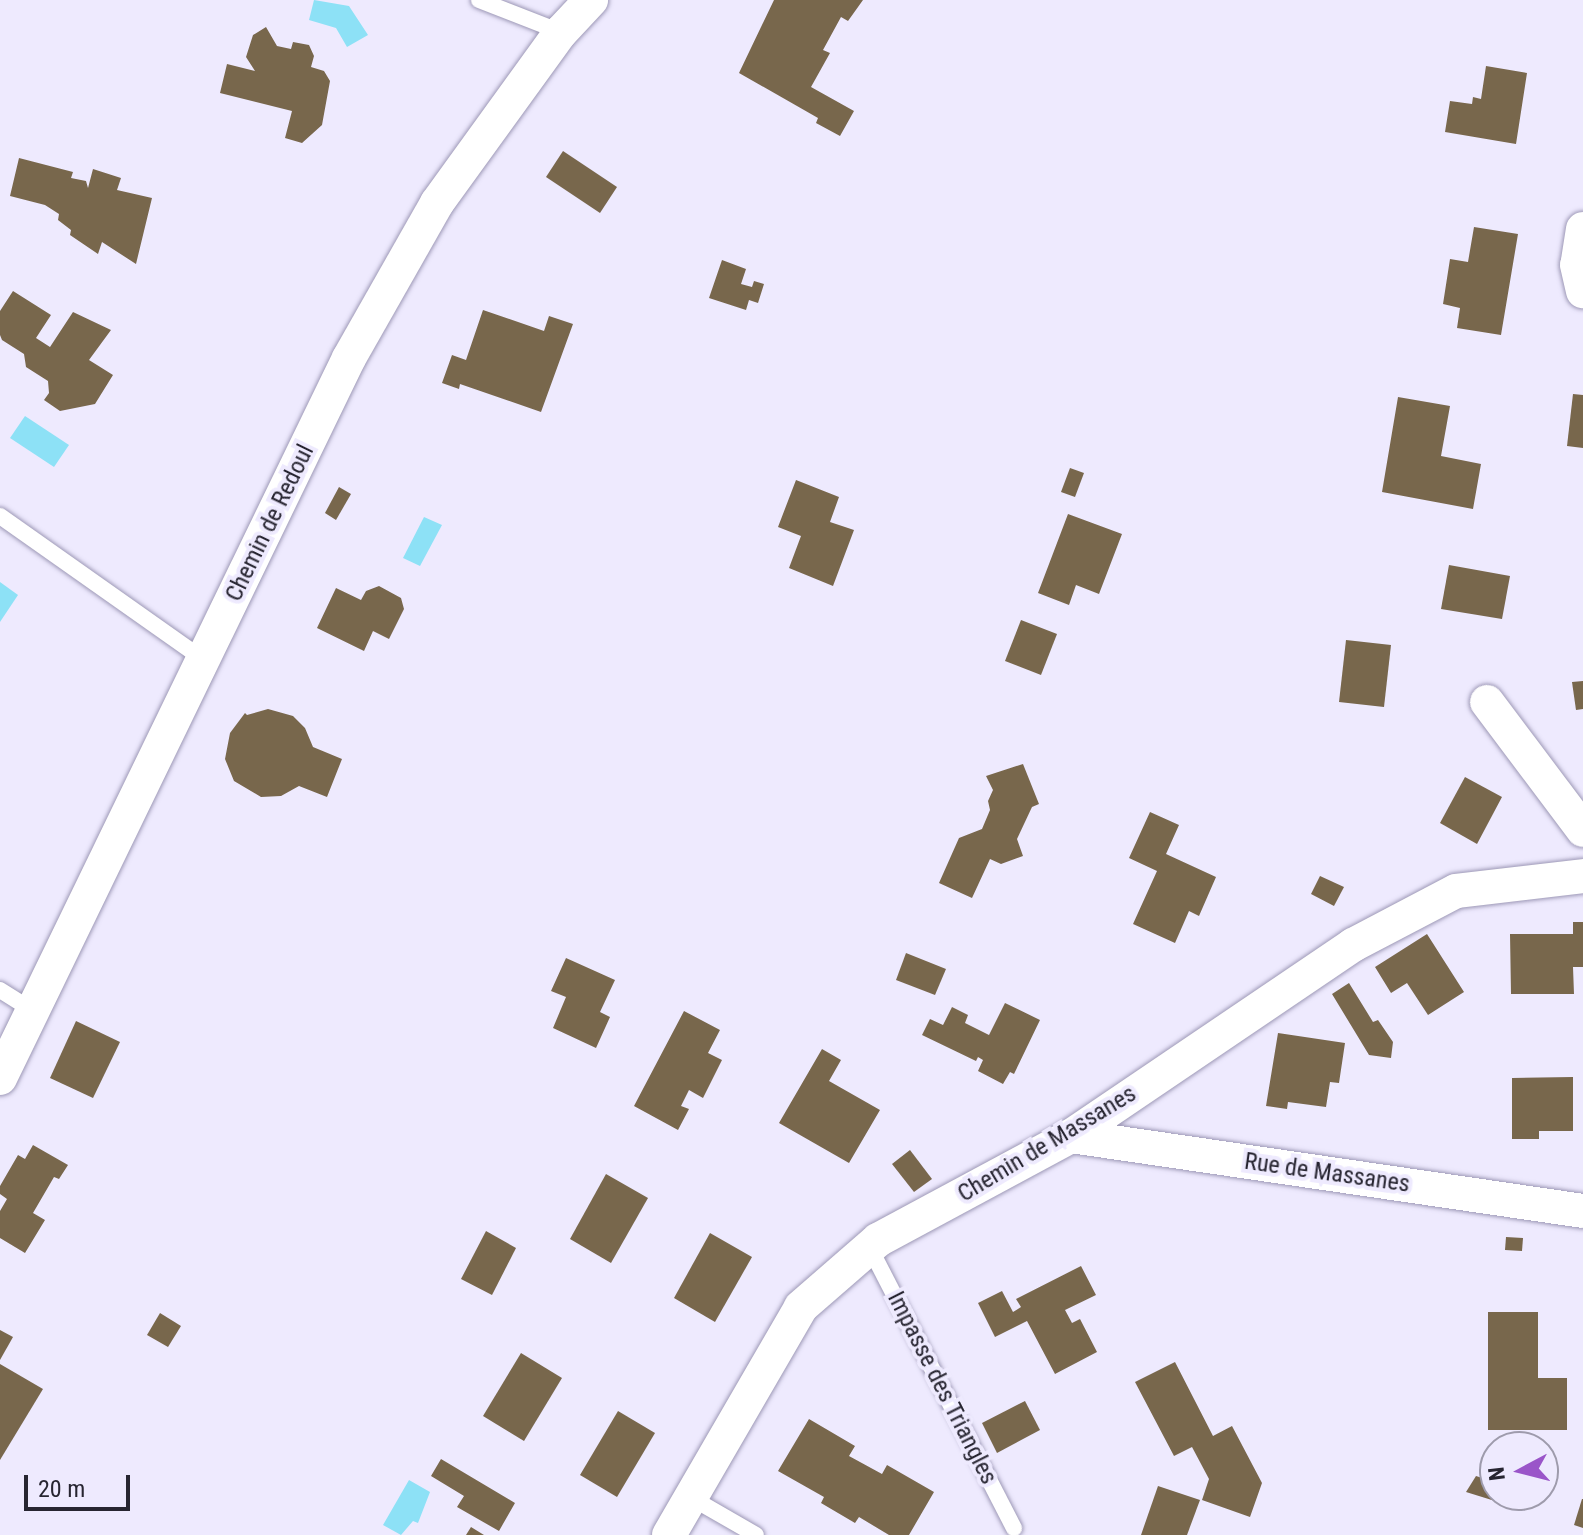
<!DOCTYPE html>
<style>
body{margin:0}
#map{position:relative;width:1583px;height:1535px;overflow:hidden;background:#eeeafe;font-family:"Roboto Condensed",sans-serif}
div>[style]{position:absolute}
.water>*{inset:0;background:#8de1f6}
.building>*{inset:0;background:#78674c}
.roads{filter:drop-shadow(0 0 2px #9d98b6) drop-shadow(0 0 2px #9d98b6)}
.service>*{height:16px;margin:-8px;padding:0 8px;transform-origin:8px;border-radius:8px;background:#fff}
.minor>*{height:34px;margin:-17px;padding:0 17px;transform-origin:17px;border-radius:17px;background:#fff}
span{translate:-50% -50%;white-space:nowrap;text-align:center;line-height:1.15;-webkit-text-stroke:8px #eeeafe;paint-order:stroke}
.street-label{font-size:24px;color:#272531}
.north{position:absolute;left:1479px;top:1431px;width:80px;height:80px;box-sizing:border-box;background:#eeeafe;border:2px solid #9e9bac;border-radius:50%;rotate:263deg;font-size:22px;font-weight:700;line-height:32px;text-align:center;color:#272531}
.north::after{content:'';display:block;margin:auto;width:28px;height:36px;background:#9a55c9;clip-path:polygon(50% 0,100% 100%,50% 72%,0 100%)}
.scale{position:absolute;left:24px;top:1475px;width:106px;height:36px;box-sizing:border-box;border:4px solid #272531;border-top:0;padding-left:10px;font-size:24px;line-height:28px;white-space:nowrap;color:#272531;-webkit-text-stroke:6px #eeeafe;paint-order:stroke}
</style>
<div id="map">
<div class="water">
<i style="clip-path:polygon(314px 0,349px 6px,368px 35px,347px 47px,336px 28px,309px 20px)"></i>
<i style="clip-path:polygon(25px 416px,69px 445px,54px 467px,10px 438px)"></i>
<i style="clip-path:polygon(424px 517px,442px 525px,420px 566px,403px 558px)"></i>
<i style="clip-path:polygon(0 582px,18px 595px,0 622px)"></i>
<i style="clip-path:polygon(409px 1480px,430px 1492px,418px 1523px,413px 1521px,401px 1535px,383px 1525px)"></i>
</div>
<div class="building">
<i style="clip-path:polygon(774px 0,863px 0,848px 21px,841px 17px,823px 50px,830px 53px,811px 87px,854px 111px,840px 136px,816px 123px,818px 118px,739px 73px)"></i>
<i style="clip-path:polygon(266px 27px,277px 46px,291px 49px,293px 42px,309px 45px,314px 56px,311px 67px,324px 71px,330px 81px,322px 125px,302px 143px,285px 138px,292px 111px,220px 93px,227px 64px,255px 71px,246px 57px,253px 35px)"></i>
<i style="clip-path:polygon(1486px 66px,1527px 73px,1516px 144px,1445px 132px,1450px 101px,1472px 104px,1473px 97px,1481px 99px)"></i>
<i style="clip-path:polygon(563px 151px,617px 187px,600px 213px,546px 177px)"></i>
<i style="clip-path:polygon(19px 158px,73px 172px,71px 178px,86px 181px,88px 188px,93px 169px,121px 178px,117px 190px,152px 198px,136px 264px,102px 242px,98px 254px,70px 235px,71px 230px,58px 220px,59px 214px,45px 205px,10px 196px)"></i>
<i style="clip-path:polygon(1474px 227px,1518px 234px,1501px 335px,1457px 328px,1460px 308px,1443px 304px,1450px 259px,1468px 262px)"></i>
<i style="clip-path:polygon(722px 260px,746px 269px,741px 284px,752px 287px,754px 281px,764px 284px,758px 303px,749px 300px,746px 310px,709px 298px)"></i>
<i style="clip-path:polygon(13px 291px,51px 315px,36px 338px,50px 347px,73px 312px,111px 330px,89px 360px,113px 375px,95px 404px,60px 411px,44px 400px,49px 393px,48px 381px,26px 367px,24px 354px,2px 340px,0 335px,0 311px)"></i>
<i style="clip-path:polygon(483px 310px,544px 331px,549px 316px,573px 324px,541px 412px,460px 384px,459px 389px,442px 383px,452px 355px,466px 360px)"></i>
<i style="clip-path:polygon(1573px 394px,1583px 395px,1583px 448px,1567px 446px)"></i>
<i style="clip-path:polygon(1398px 397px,1450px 406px,1441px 456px,1481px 464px,1473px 509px,1382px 492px)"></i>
<i style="clip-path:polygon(1070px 468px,1084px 473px,1075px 497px,1061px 492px)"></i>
<i style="clip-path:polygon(796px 480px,839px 497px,830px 522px,854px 530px,833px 586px,789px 568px,801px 536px,778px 527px)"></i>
<i style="clip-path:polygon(339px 487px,351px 494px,336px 520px,325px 513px)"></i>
<i style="clip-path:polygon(1068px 514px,1122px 534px,1099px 594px,1076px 585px,1069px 605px,1038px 593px)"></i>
<i style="clip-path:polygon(1449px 565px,1510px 576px,1502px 619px,1441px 609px)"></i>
<i style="clip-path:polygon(379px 586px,401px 598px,404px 609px,389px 639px,373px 631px,364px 651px,317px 628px,336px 588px,361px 600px,366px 591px)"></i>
<i style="clip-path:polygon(1021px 620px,1057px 634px,1041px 675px,1005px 661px)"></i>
<i style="clip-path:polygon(1346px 640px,1391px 645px,1384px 707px,1339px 702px)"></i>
<i style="clip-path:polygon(1583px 681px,1583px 709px,1576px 710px,1572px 682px)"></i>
<i style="clip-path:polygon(268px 709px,293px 716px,305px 728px,313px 747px,342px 759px,327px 797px,299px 786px,281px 796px,261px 797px,234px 781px,225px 759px,230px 733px,245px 713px,247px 715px)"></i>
<i style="clip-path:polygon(1023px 764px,1039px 804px,1032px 807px,1017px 839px,1023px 856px,1001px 864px,990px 859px,972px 898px,939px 883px,959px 838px,982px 829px,990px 810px,988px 801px,993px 790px,986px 776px)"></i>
<i style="clip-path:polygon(1465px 777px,1502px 797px,1477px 844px,1440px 823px)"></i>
<i style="clip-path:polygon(1150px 812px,1179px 825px,1166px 854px,1216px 877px,1199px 916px,1189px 911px,1175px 943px,1133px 924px,1157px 871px,1129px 858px)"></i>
<i style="clip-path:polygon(1320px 876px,1344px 887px,1334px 906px,1311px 894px)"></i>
<i style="clip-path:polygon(1573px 922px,1583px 922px,1583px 967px,1573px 967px,1574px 994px,1511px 994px,1510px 934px,1573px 934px)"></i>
<i style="clip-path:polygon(1427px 934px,1464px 992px,1428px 1015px,1407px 983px,1391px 993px,1375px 967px)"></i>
<i style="clip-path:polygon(906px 953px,946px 969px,935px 995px,896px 980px)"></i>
<i style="clip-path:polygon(566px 958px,615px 980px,600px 1012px,610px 1017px,596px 1048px,553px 1028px,566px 997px,551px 991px)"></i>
<i style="clip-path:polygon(1349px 983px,1373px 1022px,1378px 1020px,1393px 1042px,1391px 1058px,1369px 1055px,1332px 994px)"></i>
<i style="clip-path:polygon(1005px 1003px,1040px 1020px,1014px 1074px,1010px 1072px,1003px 1084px,978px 1071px,983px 1060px,978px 1057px,976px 1061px,922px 1035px,930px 1019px,943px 1025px,952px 1007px,968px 1015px,965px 1023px,989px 1035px)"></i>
<i style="clip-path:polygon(684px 1011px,720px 1030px,708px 1053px,722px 1060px,703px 1098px,689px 1090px,681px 1106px,689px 1109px,678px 1130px,634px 1106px)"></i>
<i style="clip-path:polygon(76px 1021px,120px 1042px,93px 1098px,50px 1078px)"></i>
<i style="clip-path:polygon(1278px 1033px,1345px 1043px,1339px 1083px,1330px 1082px,1326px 1107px,1288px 1102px,1287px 1109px,1266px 1106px)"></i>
<i style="clip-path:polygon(822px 1049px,841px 1060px,829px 1081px,880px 1110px,849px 1163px,779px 1123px)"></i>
<i style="clip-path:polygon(1573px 1077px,1573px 1131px,1539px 1131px,1539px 1139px,1512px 1139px,1512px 1078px)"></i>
<i style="clip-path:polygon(33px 1145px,68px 1165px,59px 1179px,54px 1177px,33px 1213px,45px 1220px,25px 1253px,0 1238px,0 1211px,7px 1199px,0 1194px,0 1186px,18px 1155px,25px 1159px)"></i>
<i style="clip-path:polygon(910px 1150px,932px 1179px,914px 1192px,892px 1164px)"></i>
<i style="clip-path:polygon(606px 1174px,648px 1198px,611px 1263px,570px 1239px)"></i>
<i style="clip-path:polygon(486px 1231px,516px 1248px,492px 1295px,461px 1279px)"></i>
<i style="clip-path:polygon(710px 1233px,752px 1257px,715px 1322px,674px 1298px)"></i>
<i style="clip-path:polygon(1506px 1237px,1523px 1238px,1522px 1251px,1505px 1250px)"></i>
<i style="clip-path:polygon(1081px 1266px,1096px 1295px,1065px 1310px,1072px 1323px,1080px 1319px,1097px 1352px,1055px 1374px,1027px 1321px,995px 1337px,978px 1303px,1002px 1291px,1013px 1312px,1021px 1307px,1016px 1299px)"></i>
<i style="clip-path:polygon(1488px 1312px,1538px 1312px,1538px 1378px,1567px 1378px,1567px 1430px,1488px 1430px)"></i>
<i style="clip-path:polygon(160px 1313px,181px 1326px,168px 1347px,147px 1335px)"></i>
<i style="clip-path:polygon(0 1330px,13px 1337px,0 1360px)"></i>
<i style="clip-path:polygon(521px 1353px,562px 1378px,524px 1441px,483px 1416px)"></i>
<i style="clip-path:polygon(1175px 1362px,1213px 1436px,1232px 1426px,1262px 1483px,1250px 1517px,1202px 1500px,1209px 1479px,1192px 1447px,1174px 1456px,1135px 1382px)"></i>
<i style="clip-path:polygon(0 1364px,43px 1389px,0 1460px)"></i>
<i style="clip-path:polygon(1025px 1401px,1040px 1430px,997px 1453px,982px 1423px)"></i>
<i style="clip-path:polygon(618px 1411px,655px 1433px,617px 1497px,580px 1475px)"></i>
<i style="clip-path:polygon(809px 1419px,855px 1446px,849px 1456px,882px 1474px,887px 1465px,934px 1492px,909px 1535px,889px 1535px,859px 1517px,855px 1523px,821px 1503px,824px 1497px,778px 1471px)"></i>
<i style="clip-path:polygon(441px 1459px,515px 1503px,499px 1531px,457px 1507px,464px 1496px,431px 1476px)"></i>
<i style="clip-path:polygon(1476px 1476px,1495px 1482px,1495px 1501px,1466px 1492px)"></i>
<i style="clip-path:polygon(1158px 1486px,1200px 1500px,1187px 1535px,1141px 1535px)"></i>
<i style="clip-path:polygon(1582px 1499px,1583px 1499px,1583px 1528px,1574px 1525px)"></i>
<i style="clip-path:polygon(471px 1527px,484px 1535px,466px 1535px)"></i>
</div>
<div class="roads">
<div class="service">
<i style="left:479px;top:0;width:88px;rotate:21.3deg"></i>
<i style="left:0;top:516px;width:250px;rotate:35.2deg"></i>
<i style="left:0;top:990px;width:39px;rotate:32deg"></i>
<i style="left:870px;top:1248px;width:315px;rotate:62.8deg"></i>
<i style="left:690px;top:1497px;width:76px;rotate:29.9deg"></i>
</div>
<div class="minor">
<i style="left:1583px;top:229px;width:36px;rotate:99deg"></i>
<i style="left:1577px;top:265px;width:27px;rotate:77deg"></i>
<i style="left:1487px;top:702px;width:160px;rotate:53.1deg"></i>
<i style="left:0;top:1078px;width:800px;rotate:-64.14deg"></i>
<i style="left:349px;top:358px;width:178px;rotate:-60.4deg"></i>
<i style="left:437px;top:203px;width:211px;rotate:-54.1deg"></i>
<i style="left:561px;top:32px;width:44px;rotate:-46.8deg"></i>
<i style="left:1071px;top:1136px;width:517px;rotate:8.33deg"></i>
<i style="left:669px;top:1535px;width:263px;rotate:-59.9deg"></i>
<i style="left:801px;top:1307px;width:102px;rotate:-41deg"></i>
<i style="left:878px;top:1240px;width:219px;rotate:-28.3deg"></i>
<i style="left:1071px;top:1136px;width:341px;rotate:-34.1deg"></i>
<i style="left:1353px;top:945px;width:116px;rotate:-27.7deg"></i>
<i style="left:1456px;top:891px;width:128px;rotate:-6.7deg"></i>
</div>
</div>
<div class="street-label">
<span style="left:270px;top:523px;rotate:-64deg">Chemin de Redoul</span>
<span style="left:1047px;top:1144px;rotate:-31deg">Chemin de Massanes</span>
<span style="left:1327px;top:1173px;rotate:8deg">Rue de Massanes</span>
<span style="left:942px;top:1388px;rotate:63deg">Impasse des Triangles</span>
</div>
<div class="north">N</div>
<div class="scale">20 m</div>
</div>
